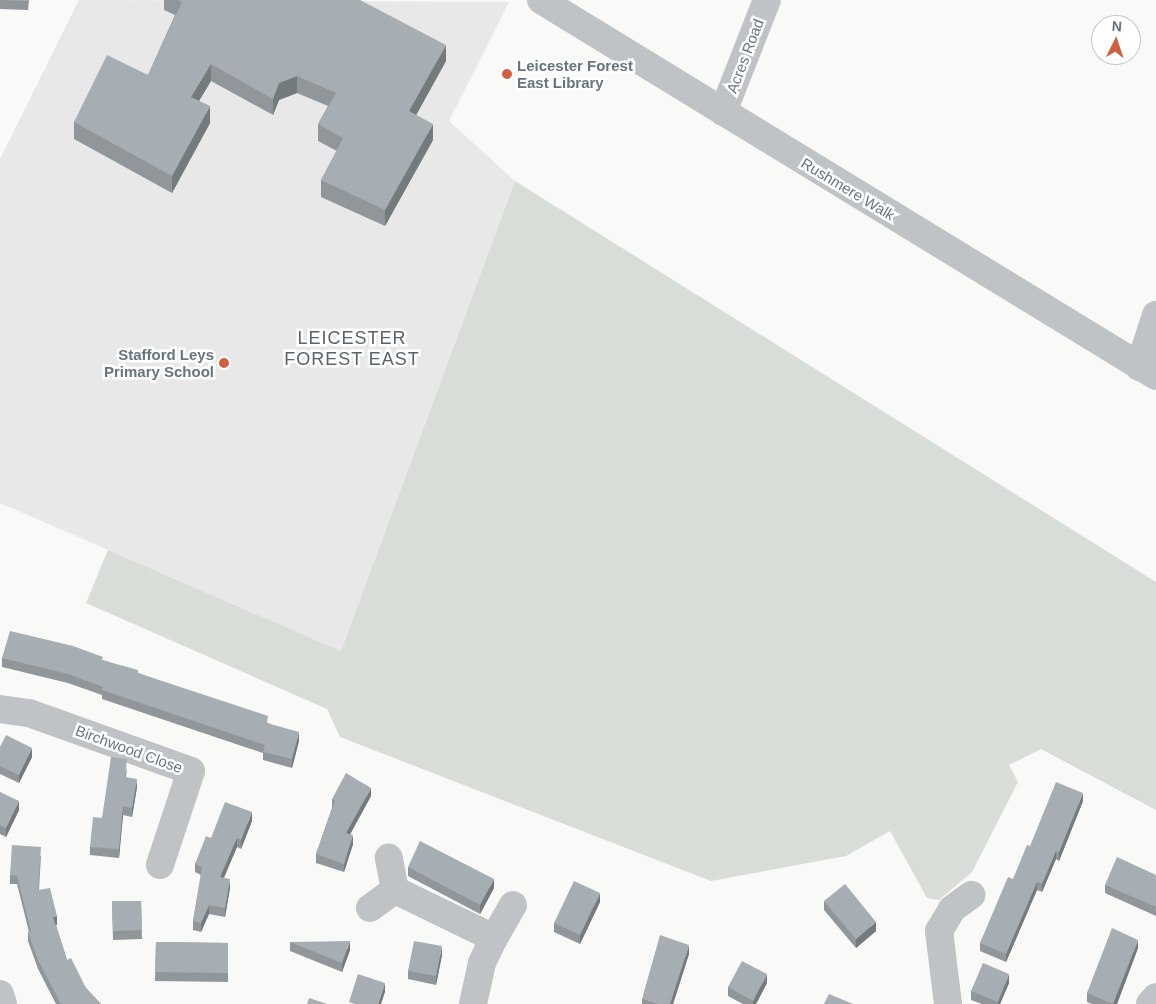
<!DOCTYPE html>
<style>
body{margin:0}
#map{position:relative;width:1156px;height:1004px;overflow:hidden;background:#f9f9f7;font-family:Helvetica,sans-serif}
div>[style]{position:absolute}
.built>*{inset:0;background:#e7e8e7}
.green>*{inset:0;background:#d9ddd7}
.minor>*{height:28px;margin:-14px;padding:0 14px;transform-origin:14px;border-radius:14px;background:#bfc3c6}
.wall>*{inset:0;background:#90969a}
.shaded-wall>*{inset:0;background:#757a7d}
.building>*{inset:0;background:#a7aeb3}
.dots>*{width:14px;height:14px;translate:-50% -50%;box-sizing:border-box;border:2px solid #fff;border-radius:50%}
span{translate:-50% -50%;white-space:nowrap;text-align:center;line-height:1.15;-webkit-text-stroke:5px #fff;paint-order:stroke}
.street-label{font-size:15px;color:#67757e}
.poi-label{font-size:15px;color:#67757e;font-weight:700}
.left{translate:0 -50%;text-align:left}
.right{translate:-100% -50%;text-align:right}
.quarter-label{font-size:18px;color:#59636a;letter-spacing:1px}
.north{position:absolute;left:1091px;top:15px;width:50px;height:50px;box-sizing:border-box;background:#fff;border:1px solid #c2c8cb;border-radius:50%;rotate:4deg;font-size:14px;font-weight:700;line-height:20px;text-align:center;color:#67757e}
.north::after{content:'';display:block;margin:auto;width:18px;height:22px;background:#cf6141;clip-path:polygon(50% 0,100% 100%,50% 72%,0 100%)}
</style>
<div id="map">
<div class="built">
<i style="clip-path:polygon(79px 0,509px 2px,449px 121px,515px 181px,341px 651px,0 503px,0 159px)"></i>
</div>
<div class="green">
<i style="clip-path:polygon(515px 181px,1156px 582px,1156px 810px,1041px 749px,1009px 765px,1018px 782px,972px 872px,939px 900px,927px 898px,890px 831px,846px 856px,711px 881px,340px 737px,327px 709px,86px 603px,108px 550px,341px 651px)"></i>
</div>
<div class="minor">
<i style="left:541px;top:0;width:721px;rotate:31.44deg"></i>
<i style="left:723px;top:112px;width:120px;rotate:-68.6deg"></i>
<i style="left:1139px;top:367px;width:55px;rotate:-71.9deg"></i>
<i style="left:0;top:709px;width:29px;rotate:8deg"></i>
<i style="left:29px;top:713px;width:172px;rotate:19.7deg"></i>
<i style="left:191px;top:771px;width:99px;rotate:108.3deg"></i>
<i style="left:395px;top:890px;width:110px;rotate:25.9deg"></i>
<i style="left:494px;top:938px;width:28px;rotate:116deg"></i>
<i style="left:482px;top:963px;width:42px;rotate:102.4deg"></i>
<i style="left:370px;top:908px;width:31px;rotate:-36deg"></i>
<i style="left:395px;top:890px;width:33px;rotate:-101deg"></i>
<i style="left:494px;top:938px;width:38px;rotate:-60deg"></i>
<i style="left:0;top:994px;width:10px;rotate:73deg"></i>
<i style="left:948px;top:1004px;width:74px;rotate:-97deg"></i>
<i style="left:939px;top:931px;width:26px;rotate:-59deg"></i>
<i style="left:952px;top:909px;width:24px;rotate:-36deg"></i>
<i style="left:1150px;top:1004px;width:9px;rotate:-49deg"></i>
</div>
<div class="wall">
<i style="clip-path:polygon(0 0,29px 0,28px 10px,0 9px)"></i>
<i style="clip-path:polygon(164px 0,360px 0,446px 61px,416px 115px,433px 140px,385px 226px,321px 197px,321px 180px,337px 151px,318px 141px,318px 124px,328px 106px,297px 93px,279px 100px,273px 115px,211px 81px,199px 101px,210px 123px,172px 193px,74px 139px,74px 122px,148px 75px,175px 15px,164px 10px)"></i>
<i style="clip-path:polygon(2px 658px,103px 660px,138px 673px,268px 723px,299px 741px,292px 768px,263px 760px,263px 753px,102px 699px,102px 695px,68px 683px,2px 667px)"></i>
<i style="clip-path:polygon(0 747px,32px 757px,19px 783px,0 774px)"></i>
<i style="clip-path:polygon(127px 768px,126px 777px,137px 787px,132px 817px,123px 815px,119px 858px,90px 855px,90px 847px,102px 818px)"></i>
<i style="clip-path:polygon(0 792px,19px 810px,6px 837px,0 834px)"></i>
<i style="clip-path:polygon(371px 796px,350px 834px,353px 844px,344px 872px,316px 863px,316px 854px,332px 808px,332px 799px)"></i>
<i style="clip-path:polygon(1083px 801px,1059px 861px,1056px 859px,1042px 892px,1037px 890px,1006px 962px,980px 951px,980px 943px,1030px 846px)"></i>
<i style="clip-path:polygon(252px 821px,241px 849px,237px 847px,224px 878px,230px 888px,225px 917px,209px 914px,201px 932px,193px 930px,193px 921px,201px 875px,195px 872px,195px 864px,211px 838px)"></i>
<i style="clip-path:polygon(41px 856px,39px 890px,57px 925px,56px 925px,67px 960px,86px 988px,101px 1004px,56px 1004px,38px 969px,28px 941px,28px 932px,29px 932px,17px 884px,10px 884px,10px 875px)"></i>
<i style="clip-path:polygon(408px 867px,494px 888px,480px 914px,408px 876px)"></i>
<i style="clip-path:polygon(1156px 875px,1156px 916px,1105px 893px,1105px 885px)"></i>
<i style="clip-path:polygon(112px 901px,141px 901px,142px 939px,113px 940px)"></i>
<i style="clip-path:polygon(824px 901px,876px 931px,856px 948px,824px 910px)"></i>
<i style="clip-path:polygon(600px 902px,580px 944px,554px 932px,554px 923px)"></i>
<i style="clip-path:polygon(156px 942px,228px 943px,228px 982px,155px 981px)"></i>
<i style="clip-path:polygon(290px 942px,350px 950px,342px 972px,290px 951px)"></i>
<i style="clip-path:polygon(1138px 948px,1117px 1004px,1092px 1004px,1087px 1002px,1087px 993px)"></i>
<i style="clip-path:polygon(689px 954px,673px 1004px,642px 1004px,642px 999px)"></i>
<i style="clip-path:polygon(442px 955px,436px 985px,408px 979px,408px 971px)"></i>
<i style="clip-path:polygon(767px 983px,756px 1004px,743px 1004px,728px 996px,728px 987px)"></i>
<i style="clip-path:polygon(1009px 983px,1000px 1004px,982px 1004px,971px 1000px,971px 991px)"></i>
</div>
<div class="shaded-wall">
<i style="clip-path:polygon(446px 45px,446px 61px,409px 128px,409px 111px)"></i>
<i style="clip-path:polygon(211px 64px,211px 81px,191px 114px,191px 97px)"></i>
<i style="clip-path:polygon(297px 76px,297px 93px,279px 100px,273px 115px,273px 99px,279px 83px)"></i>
<i style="clip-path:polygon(210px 106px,210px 123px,172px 193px,172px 176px)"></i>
<i style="clip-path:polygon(433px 124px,433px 140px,385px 226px,385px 210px)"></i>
<i style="clip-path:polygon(299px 732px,299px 741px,292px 768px,292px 759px)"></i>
<i style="clip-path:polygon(32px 748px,32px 757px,19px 783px,19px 775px)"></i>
<i style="clip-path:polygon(137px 779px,137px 787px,132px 817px,132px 808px)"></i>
<i style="clip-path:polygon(371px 788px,371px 796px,346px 842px,346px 833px)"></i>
<i style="clip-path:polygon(1083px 793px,1083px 801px,1059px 861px,1059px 852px)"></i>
<i style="clip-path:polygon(19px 801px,19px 810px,6px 837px,6px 828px)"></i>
<i style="clip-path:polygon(123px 806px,123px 815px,119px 858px,119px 849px)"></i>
<i style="clip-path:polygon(252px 812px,252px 821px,241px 849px,241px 840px)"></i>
<i style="clip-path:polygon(353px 835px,353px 844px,344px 872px,344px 864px)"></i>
<i style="clip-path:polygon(237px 838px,237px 847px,220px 886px,220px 877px)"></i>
<i style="clip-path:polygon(1056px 851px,1056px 859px,1042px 892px,1042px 884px)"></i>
<i style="clip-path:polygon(230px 879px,230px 888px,225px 917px,225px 908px)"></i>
<i style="clip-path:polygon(494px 879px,494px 888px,480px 914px,480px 905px)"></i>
<i style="clip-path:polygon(1037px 882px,1037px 890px,1006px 962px,1006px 954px)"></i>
<i style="clip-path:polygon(600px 893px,600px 902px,580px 944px,580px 935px)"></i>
<i style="clip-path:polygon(209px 905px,209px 914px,201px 932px,201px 923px)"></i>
<i style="clip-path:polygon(57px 916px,57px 925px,53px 926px,53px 917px)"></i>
<i style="clip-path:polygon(876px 922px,876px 931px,856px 948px,856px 939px)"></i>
<i style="clip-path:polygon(1138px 940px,1138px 948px,1117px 1004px,1113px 1004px)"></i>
<i style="clip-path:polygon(350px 941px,350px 950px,342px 972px,342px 963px)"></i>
<i style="clip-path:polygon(689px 945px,689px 954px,673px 1004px,670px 1004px)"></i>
<i style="clip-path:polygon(442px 946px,442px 955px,436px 985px,436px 976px)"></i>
<i style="clip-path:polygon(767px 974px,767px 983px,756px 1004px,753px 1004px,753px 1001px)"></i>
<i style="clip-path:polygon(1009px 974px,1009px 983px,1000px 1004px,998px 1004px,998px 1002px)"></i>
<i style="clip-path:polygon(385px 983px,385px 992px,381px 1004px,378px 1004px)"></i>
</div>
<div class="building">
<i style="clip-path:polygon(0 0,28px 0,28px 1px)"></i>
<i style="clip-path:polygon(178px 0,360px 0,446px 45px,409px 111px,433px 124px,385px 210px,321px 180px,343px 138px,318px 124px,336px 93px,297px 76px,279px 83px,273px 99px,211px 64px,191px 97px,210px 106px,172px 176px,74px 122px,107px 55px,148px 75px,182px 2px)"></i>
<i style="clip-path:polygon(10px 631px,73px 646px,103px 657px,102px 660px,138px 670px,138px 673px,268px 716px,267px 723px,299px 732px,292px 759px,263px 752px,265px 745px,102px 690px,103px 687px,68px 674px,2px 658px)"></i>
<i style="clip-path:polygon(6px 735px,32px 748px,19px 775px,0 766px,0 747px)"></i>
<i style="clip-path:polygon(111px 757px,127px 759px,125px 777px,137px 779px,132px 808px,123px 806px,119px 849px,90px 847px,93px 817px,102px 818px)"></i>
<i style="clip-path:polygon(346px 773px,371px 788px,346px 833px,353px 835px,344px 864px,316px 854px,335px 801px,332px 799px)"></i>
<i style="clip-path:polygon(1056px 782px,1083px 793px,1059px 852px,1056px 851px,1042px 884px,1037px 882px,1006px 954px,980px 943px,1008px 877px,1013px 879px,1027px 845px,1030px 846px)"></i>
<i style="clip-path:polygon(0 792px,19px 801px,6px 828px,0 825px)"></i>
<i style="clip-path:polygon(225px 802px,252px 812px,241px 840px,237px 838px,220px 877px,230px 879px,225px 908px,209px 905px,201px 923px,193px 921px,202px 867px,195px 864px,206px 836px,211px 838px)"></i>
<i style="clip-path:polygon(420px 841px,494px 879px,480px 905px,408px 867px)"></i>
<i style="clip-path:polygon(12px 845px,41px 847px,38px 890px,50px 888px,57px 916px,53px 917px,67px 960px,71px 958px,86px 988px,101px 1004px,61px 1004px,38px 960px,28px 932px,31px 931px,17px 876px,10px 875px)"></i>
<i style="clip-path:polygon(1117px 857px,1156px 875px,1156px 907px,1105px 885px)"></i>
<i style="clip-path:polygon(574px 881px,600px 893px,580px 935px,554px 923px)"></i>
<i style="clip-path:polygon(845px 884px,876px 922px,856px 939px,824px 901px)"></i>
<i style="clip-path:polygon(112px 901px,141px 901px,142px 930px,113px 931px)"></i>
<i style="clip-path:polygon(1112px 928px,1138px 940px,1113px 1004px,1087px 993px)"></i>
<i style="clip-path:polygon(660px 935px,689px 945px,670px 1004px,658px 1004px,642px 999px)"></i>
<i style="clip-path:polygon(350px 941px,342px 963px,290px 942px)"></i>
<i style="clip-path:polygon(414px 941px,442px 946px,436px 976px,408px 971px)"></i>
<i style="clip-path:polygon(156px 942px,228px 943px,228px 973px,155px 972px)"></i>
<i style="clip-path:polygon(742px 961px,767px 974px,753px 1001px,728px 987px)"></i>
<i style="clip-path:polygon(983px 963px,1009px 974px,998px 1002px,971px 991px)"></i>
<i style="clip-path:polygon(358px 974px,385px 983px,378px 1004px,355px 1004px,349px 1002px)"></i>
<i style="clip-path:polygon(829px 994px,853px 1004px,824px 1004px)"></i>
<i style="clip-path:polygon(309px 998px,327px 1004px,307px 1004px)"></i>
</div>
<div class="dots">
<i style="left:507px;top:74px;background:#cf6141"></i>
<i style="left:224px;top:363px;background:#cf6141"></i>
</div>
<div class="street-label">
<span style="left:745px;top:56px;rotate:-69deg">Acres Road</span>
<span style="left:848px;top:189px;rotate:31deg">Rushmere Walk</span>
<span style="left:129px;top:749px;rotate:20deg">Birchwood Close</span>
</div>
<div class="poi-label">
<span class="left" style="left:517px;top:74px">Leicester Forest<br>East Library</span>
<span class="right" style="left:214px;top:363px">Stafford Leys<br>Primary School</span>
</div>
<div class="quarter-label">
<span style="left:352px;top:349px">LEICESTER<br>FOREST EAST</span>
</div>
<div class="north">N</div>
</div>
